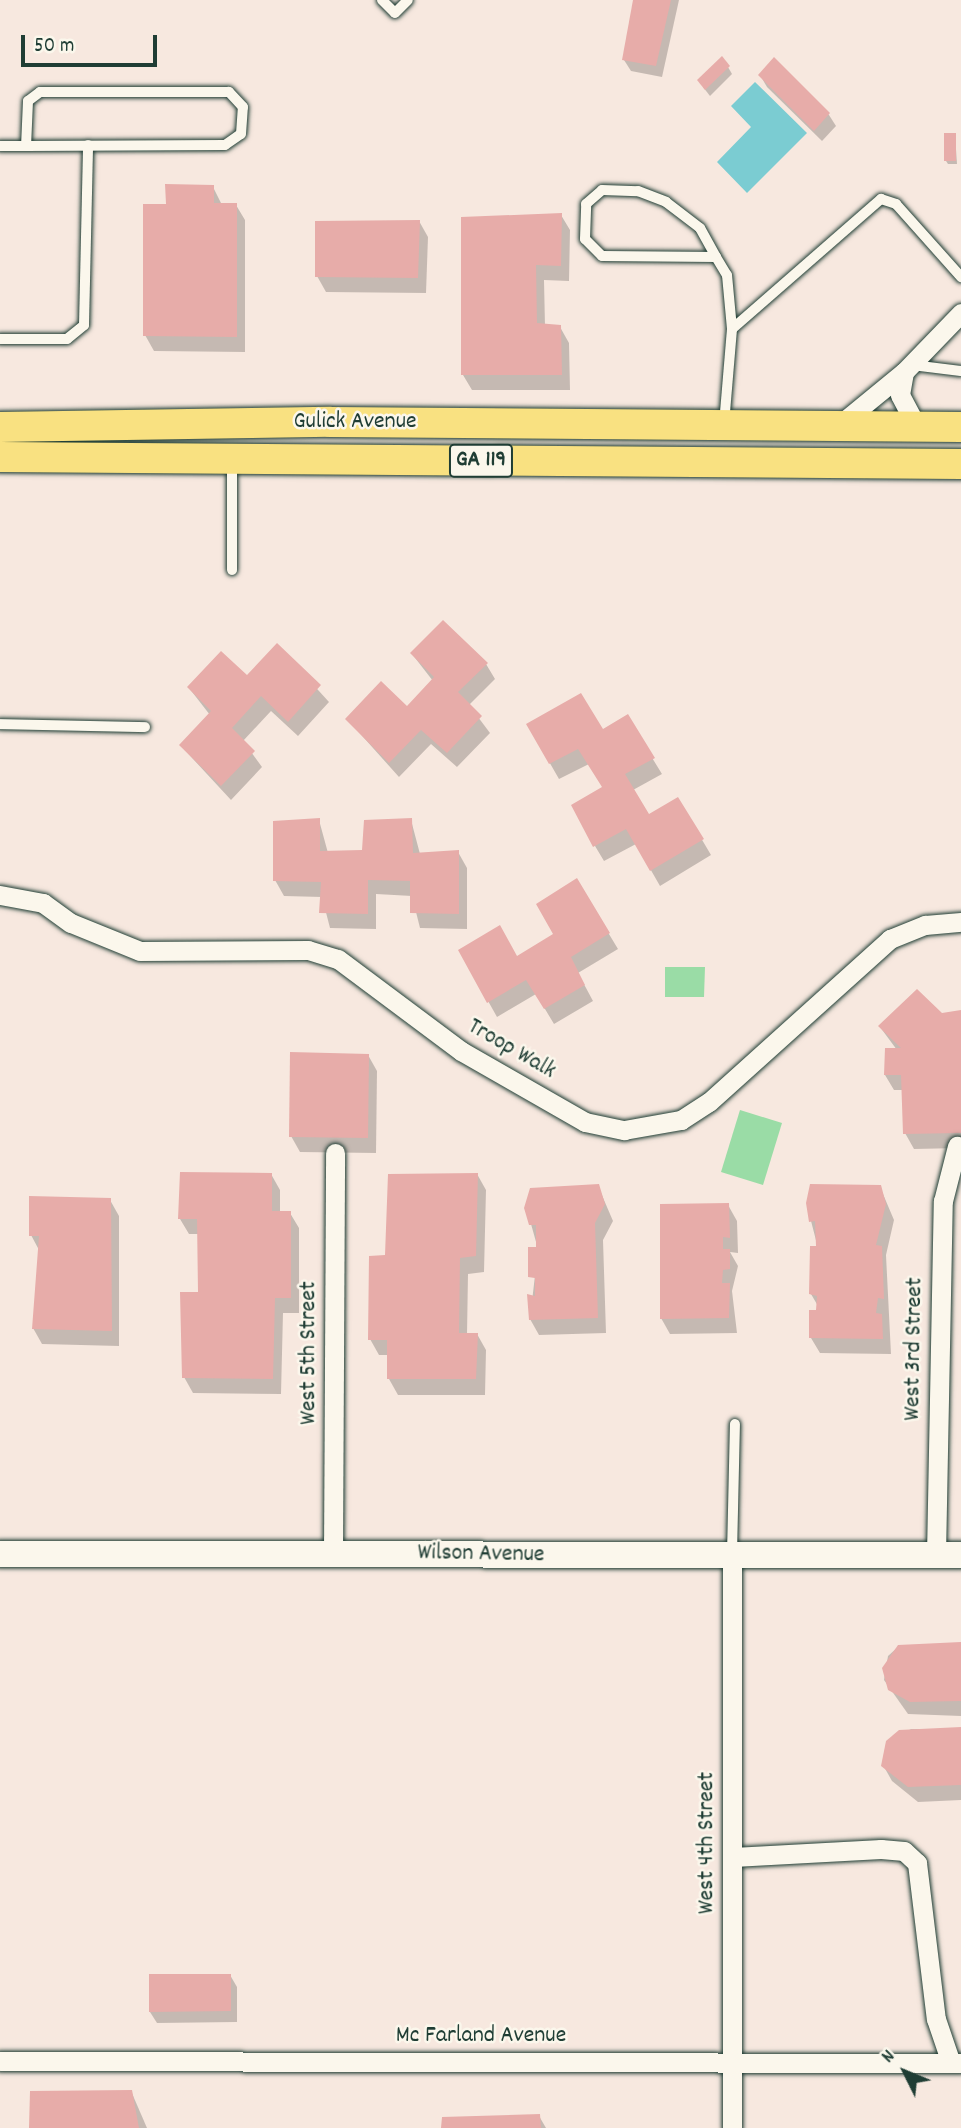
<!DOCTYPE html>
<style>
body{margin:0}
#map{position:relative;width:961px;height:2128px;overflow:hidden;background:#f7e8df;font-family:Dekko,sans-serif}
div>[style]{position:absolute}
.green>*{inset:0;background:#9adca6}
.water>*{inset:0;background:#7bccd2}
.shadow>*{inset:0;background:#0003}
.building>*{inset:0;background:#e7aca9}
.roads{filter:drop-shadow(0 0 2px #1f3d34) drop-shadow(0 0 2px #1f3d34)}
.lane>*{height:10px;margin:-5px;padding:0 5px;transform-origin:5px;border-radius:5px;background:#fbf7ec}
.street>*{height:19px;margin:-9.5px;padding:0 9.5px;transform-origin:9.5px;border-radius:9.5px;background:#fbf7ec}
.secondary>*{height:26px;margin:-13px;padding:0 13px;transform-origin:13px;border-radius:13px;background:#fbf7ec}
.primary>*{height:30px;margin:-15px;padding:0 15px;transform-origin:15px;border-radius:15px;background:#f9e181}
span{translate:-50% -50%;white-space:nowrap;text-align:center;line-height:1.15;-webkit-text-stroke:5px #fbf7ec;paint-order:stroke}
.shield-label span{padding:2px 5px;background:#fbf7ec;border:2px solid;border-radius:5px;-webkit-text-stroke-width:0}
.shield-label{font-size:23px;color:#1f3d34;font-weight:700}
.street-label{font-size:24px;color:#1f3d34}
.north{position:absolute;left:870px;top:2037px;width:70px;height:70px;-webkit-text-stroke:5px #fbf7ec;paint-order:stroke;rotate:313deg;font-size:19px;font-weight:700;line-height:28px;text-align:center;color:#1f3d34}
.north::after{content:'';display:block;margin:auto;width:24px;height:32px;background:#1f3d34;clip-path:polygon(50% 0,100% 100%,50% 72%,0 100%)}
.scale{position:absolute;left:21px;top:35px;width:136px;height:32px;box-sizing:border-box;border:4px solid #1f3d34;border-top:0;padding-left:9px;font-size:21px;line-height:24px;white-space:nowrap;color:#1f3d34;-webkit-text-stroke:5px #fbf7ec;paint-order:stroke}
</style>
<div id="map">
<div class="green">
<i style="clip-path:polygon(665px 967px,705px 967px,704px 997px,665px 997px)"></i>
<i style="clip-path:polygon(740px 1110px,782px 1123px,763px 1185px,721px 1172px)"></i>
</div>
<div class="water">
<i style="clip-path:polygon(755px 82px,807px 133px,747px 193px,717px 162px,751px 127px,731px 106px)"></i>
</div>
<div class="shadow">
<i style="clip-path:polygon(635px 0,679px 0,662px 77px,631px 71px,624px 60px)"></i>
<i style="clip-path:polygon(774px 60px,829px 115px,836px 126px,822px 141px,767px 87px,760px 75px)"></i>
<i style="clip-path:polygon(728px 67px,732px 74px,710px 96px,703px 87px)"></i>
<i style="clip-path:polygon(955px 135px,957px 164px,948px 164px,946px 161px)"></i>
<i style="clip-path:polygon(213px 187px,222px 205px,236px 205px,245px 220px,245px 352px,154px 351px,145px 335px,168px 206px)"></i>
<i style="clip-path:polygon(561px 215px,570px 230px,569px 281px,544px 280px,545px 326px,560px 327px,569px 343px,570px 390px,472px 390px,463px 375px)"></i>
<i style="clip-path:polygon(419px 221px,428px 237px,426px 293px,326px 292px,317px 276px)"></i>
<i style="clip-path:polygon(277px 645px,329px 702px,298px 736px,271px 711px,243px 741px,262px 767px,231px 800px,181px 746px,210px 715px,189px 688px,247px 677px)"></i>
<i style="clip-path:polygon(412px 654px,486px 664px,495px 679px,469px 705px,490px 733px,457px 767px,431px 744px,399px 777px,347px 719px,407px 709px,433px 681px)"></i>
<i style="clip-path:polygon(627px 717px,662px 774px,633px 790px,648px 816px,678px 799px,711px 855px,660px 886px,636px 844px,604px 861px,595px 846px,604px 788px,589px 764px,559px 779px,528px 725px,602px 732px)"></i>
<i style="clip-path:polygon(319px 820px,328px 853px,364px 852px,411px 820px,420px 854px,458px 852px,467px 868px,467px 929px,420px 928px,412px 896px,376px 894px,376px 929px,330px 928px,322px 897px,284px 896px,275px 880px)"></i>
<i style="clip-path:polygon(577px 881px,618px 949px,578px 973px,593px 1001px,554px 1024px,536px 994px,497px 1017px,460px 951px,517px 959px,555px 935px)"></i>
<i style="clip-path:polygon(961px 1012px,961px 1148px,914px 1149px,905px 1133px,903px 1090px,894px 1090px,885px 1075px,897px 1050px,880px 1027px)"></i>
<i style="clip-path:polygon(368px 1055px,377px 1071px,376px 1153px,300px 1152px,291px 1136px)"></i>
<i style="clip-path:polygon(271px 1174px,280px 1190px,280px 1213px,290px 1213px,299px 1228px,299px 1313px,283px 1313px,281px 1394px,193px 1393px,184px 1377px,199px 1294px,199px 1234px,189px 1234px,180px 1219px)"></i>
<i style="clip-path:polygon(477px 1174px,486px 1190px,484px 1272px,468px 1274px,467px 1335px,477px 1334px,486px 1350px,485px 1395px,398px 1395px,389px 1379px,389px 1355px,379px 1355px,370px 1339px,386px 1257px)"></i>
<i style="clip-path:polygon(598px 1186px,613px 1221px,603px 1240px,606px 1333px,539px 1335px,530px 1319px,538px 1249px,531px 1224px)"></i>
<i style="clip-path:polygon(880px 1187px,894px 1220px,886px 1255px,891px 1354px,820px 1353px,811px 1338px,818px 1306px,811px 1294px,818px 1248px,811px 1221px)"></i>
<i style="clip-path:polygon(110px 1200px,119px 1216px,119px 1346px,42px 1344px,33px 1328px,39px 1250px,31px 1235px)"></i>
<i style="clip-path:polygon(728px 1205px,737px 1221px,738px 1253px,730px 1252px,738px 1266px,732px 1291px,737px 1333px,670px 1334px,661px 1318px)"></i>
<i style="clip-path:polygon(898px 1647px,961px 1648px,961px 1716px,908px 1714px,884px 1680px,888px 1656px)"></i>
<i style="clip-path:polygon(911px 1729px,961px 1729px,961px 1800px,918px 1802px,892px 1781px,883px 1765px,888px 1742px)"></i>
<i style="clip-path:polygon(230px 1975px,237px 1987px,237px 2022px,157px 2023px,150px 2012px)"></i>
<i style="clip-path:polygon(131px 2091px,147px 2128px,31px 2128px)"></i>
<i style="clip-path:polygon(539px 2116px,546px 2128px,442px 2128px)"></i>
</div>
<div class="building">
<i style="clip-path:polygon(633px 0,671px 0,656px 66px,622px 60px)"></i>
<i style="clip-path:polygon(722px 56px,730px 66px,705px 90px,697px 80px)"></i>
<i style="clip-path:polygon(774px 57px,830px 113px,814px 131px,758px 75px)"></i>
<i style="clip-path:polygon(944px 133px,956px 133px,956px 161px,944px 161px)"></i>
<i style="clip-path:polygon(165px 184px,214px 185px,214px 203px,237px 203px,237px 337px,143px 336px,143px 204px,166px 204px)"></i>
<i style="clip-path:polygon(562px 213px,561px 266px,536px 265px,537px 323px,561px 325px,562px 375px,461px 375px,461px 217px)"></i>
<i style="clip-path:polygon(420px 220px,418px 278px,315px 277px,315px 221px)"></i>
<i style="clip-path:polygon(443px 620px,488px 663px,458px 692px,482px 716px,447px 753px,421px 730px,389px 763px,345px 719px,381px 681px,407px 706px,434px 677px,410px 653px)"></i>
<i style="clip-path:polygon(277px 643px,321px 685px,288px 722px,261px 696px,232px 728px,255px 751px,221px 786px,179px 745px,211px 711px,187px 687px,221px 651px,247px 675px)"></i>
<i style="clip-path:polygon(581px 693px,603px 729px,628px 714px,655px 758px,625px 774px,649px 814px,678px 797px,704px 839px,650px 871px,626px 829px,593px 847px,571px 805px,602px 787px,578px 749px,549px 764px,526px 724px)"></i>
<i style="clip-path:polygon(320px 818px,320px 851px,362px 850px,364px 820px,412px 818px,413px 853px,459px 850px,459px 914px,410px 913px,410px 881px,368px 880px,368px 914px,319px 913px,321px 882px,273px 881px,273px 821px)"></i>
<i style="clip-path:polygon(577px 878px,610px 933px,571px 957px,585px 985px,544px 1009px,526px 980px,487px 1003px,458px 950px,500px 925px,517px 956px,553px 934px,536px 904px)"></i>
<i style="clip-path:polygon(917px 989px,942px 1013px,961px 1010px,961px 1133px,903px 1134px,901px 1075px,884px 1075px,885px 1048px,901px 1048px,878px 1026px)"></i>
<i style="clip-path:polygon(290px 1052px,369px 1054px,368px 1138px,289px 1137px)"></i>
<i style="clip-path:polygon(180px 1172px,272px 1173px,272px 1211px,291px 1211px,291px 1298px,275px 1298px,273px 1379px,182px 1378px,180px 1292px,198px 1292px,197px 1219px,178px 1219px)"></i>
<i style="clip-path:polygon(478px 1173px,476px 1256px,460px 1258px,459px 1333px,478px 1333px,476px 1379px,387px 1379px,387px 1340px,368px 1340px,369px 1256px,385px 1255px,388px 1174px)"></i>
<i style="clip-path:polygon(599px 1184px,605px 1204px,595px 1223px,598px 1318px,529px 1320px,527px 1294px,535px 1296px,535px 1278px,528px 1277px,528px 1247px,536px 1247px,536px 1225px,529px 1225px,524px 1208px,530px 1188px)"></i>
<i style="clip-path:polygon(810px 1184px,881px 1185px,886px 1204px,876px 1245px,882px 1246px,884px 1299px,878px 1298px,876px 1313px,882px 1314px,883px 1339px,809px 1338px,809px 1310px,816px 1310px,817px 1296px,809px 1294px,810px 1246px,816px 1246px,815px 1221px,809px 1222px,806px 1203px)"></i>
<i style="clip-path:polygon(29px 1196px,111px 1198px,112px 1331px,32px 1329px,39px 1236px,29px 1236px)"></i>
<i style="clip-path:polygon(729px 1203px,730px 1238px,723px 1237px,723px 1249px,730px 1249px,730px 1269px,723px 1270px,722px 1283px,730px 1283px,729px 1318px,660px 1319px,660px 1204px)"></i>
<i style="clip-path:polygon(961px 1642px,961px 1701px,910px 1702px,888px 1690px,882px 1668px,898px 1645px)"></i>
<i style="clip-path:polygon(961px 1727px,961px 1785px,908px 1787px,881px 1766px,886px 1741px,899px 1730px)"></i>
<i style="clip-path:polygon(149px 1974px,231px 1974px,231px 2011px,149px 2012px)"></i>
<i style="clip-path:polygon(132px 2090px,139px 2128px,29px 2128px,30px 2091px)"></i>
<i style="clip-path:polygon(540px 2114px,541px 2128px,441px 2128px,442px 2117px)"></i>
</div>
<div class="roads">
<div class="lane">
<i style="left:382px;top:0;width:18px;rotate:45deg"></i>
<i style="left:395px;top:13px;width:18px;rotate:-45deg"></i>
<i style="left:0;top:146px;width:26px"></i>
<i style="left:26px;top:146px;width:199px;rotate:-0.3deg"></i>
<i style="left:225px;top:145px;width:19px;rotate:-35deg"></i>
<i style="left:241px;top:134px;width:27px;rotate:-86deg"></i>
<i style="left:243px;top:107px;width:21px;rotate:-133deg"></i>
<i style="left:229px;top:92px;width:189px;rotate:180deg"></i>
<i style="left:40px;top:92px;width:15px;rotate:143deg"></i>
<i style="left:28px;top:101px;width:45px;rotate:92.5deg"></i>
<i style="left:716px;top:257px;width:114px;rotate:-179.5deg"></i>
<i style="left:602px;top:256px;width:24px;rotate:-135deg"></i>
<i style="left:585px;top:239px;width:35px;rotate:-88deg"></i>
<i style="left:586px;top:204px;width:21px;rotate:-41deg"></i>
<i style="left:602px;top:190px;width:36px;rotate:2deg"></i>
<i style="left:638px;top:191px;width:30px;rotate:21deg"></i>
<i style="left:666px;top:202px;width:43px;rotate:37.4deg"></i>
<i style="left:700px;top:228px;width:33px;rotate:61deg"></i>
<i style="left:716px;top:257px;width:21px;rotate:59deg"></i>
<i style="left:727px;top:275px;width:54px;rotate:84.7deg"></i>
<i style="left:732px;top:329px;width:95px;rotate:94.8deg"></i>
<i style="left:732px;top:329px;width:198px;rotate:-41.1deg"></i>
<i style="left:881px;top:199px;width:16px;rotate:18deg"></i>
<i style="left:896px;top:204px;width:98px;rotate:48.3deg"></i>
<i style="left:0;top:339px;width:67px"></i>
<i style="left:67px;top:339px;width:22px;rotate:-39deg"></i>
<i style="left:84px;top:325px;width:180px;rotate:-88.7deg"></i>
<i style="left:912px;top:365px;width:49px;rotate:7deg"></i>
<i style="left:232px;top:462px;width:108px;rotate:90deg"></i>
<i style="left:0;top:724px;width:145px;rotate:1.2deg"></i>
<i style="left:732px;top:1554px;width:130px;rotate:-88.7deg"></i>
</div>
<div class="street">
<i style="left:904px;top:372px;width:23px;rotate:100deg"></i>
<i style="left:900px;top:395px;width:36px;rotate:62deg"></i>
<i style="left:838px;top:426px;width:85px;rotate:-39.3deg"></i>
<i style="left:904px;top:372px;width:82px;rotate:-46deg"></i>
<i style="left:0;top:895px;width:44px;rotate:10.5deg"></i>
<i style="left:43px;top:903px;width:34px;rotate:36deg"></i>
<i style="left:71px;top:923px;width:74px;rotate:22.1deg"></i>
<i style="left:140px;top:951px;width:168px;rotate:-0.3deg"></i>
<i style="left:308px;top:950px;width:31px;rotate:17deg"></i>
<i style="left:338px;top:959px;width:154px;rotate:36.8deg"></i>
<i style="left:461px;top:1051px;width:143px;rotate:29.8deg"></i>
<i style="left:585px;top:1122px;width:40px;rotate:12deg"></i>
<i style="left:624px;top:1130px;width:58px;rotate:-10deg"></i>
<i style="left:681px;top:1120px;width:33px;rotate:-33deg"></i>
<i style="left:709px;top:1102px;width:244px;rotate:-42deg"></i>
<i style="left:890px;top:939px;width:38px;rotate:-22deg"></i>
<i style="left:925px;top:925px;width:36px;rotate:-5deg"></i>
<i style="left:333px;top:1554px;width:401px;rotate:-89.7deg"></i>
<i style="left:936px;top:1555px;width:354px;rotate:-88.9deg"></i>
<i style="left:943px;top:1201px;width:57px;rotate:-75.7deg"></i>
<i style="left:732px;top:1558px;width:570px;rotate:90deg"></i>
<i style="left:733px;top:1857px;width:148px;rotate:-3.1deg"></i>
<i style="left:881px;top:1849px;width:23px;rotate:5deg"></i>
<i style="left:904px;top:1851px;width:18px;rotate:43deg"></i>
<i style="left:917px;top:1863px;width:157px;rotate:83.1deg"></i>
<i style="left:936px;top:2019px;width:46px;rotate:71.2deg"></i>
<i style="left:0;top:2061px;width:961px;rotate:0.12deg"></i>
</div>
<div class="secondary">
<i style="left:0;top:1554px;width:961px;rotate:0.06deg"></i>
</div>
<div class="primary">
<i style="left:0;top:427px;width:330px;rotate:-0.9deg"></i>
<i style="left:330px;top:422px;width:631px;rotate:0.45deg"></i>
<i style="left:0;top:457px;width:961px;rotate:0.42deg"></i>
</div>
</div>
<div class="shield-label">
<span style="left:481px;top:461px">GA 119</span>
</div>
<div class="street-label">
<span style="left:355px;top:423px">Gulick Avenue</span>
<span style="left:511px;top:1050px;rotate:30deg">Troop Walk</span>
<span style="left:915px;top:1349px;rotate:-89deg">West 3rd Street</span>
<span style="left:310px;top:1353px;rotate:-90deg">West 5th Street</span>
<span style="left:481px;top:1555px;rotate:1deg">Wilson Avenue</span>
<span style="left:708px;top:1843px;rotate:-90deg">West 4th Street</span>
<span style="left:481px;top:2037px">Mc Farland Avenue</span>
</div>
<div class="north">N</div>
<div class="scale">50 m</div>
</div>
